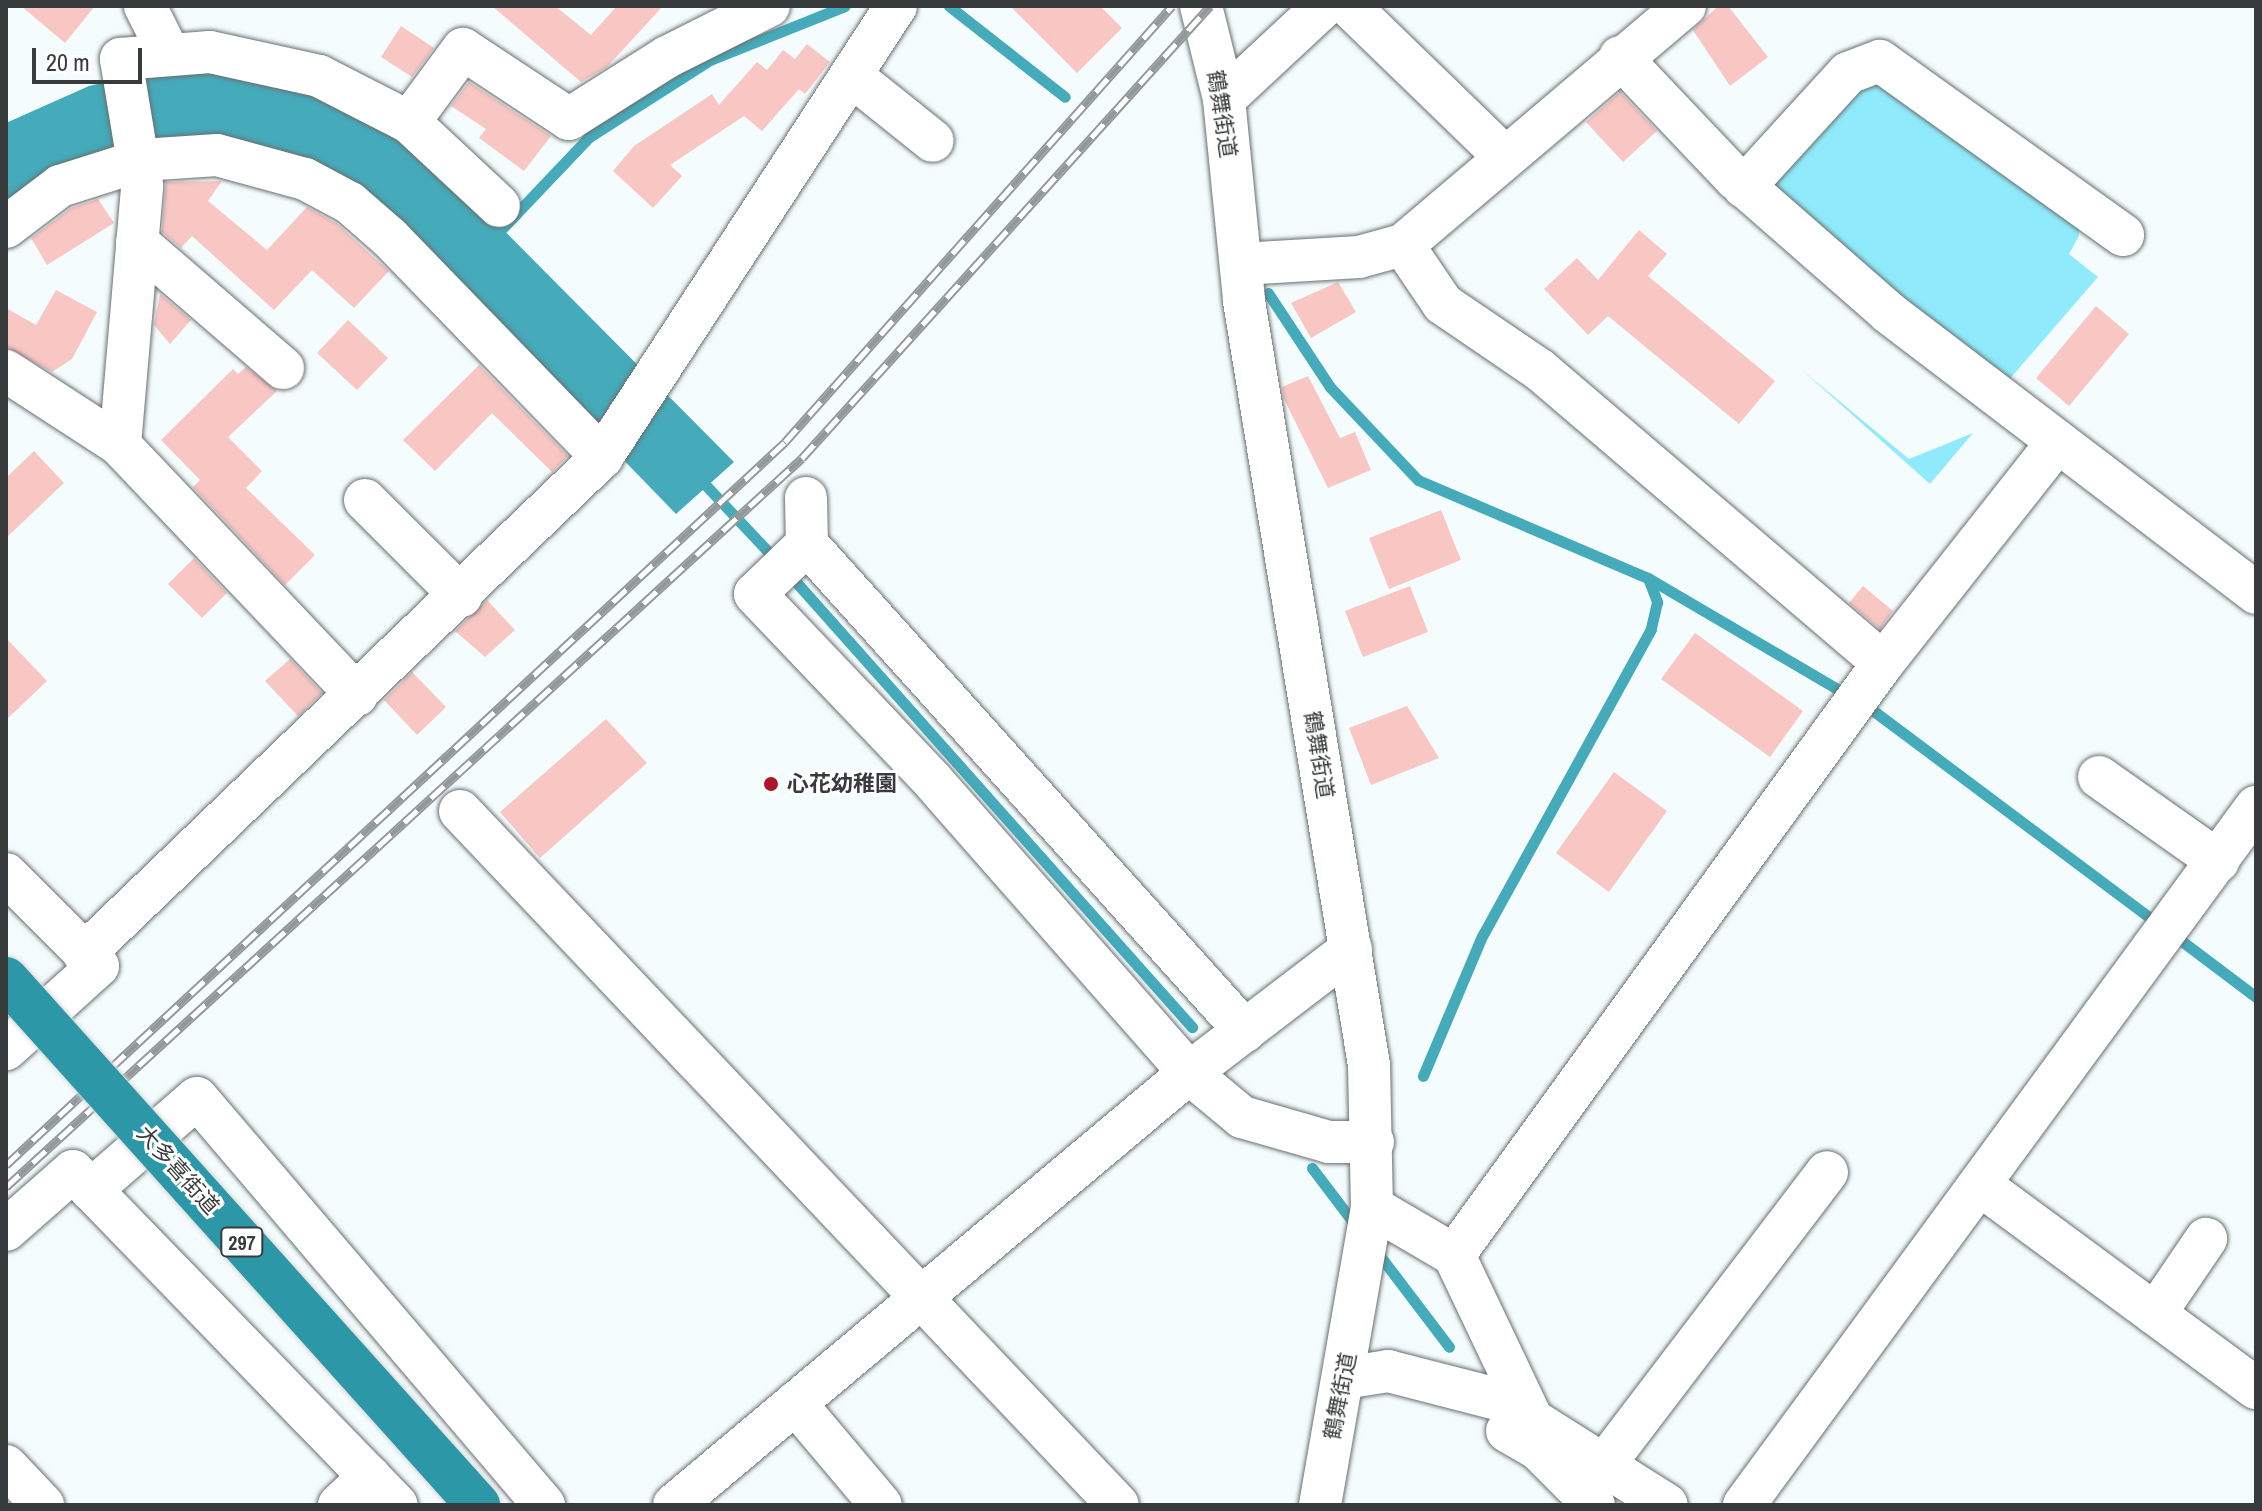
<!DOCTYPE html>
<meta charset="utf-8">
<style>
body{margin:0}
#map{position:relative;width:2262px;height:1511px;overflow:hidden;background:#f5fcfd;font-family:"Archivo Narrow","Noto Sans JP",sans-serif}
div>[style]{position:absolute}
.green>*{inset:0;background:#8febfb}
.water>*{inset:0;background:#45aaba}
.stream>*{height:11px;margin:-5.5px;padding:0 5.5px;transform-origin:5.5px;border-radius:5.5px;background:#45aaba}
.building>*{inset:0;background:#f8c6c3}
.roads{filter:drop-shadow(0 0 2px #696f70) drop-shadow(0 0 2px #696f70)}
.street>*{height:42px;margin:-21px;padding:0 21px;transform-origin:21px;border-radius:21px;background:#fff}
.rail>*{height:9px;margin-top:-4.5px;transform-origin:0;background:repeating-linear-gradient(90deg,#fff 0 18px,#939899 0 36px);box-sizing:border-box;border-block:2px solid #939899}
.bridges{filter:drop-shadow(0 0 2px #d7d8d8) drop-shadow(0 0 2px #d7d8d8)}
.highway-bridge>*{height:44px;margin:-22px;padding:0 22px;transform-origin:22px;border-radius:22px;background:#2c97a7}
.dots>*{width:22px;height:22px;translate:-50% -50%;box-sizing:border-box;border:4px solid #fff;border-radius:50%}
span{translate:-50% -50%;white-space:nowrap;text-align:center;line-height:1.15;-webkit-text-stroke:6px #fff;paint-order:stroke}
.shield-label span{padding:2px 6px;background:#fff;border:2px solid;border-radius:6px;-webkit-text-stroke-width:0}
.shield-label{font-size:20px;color:#383b3b;font-weight:700}
.street-label{font-size:22px;color:#383b3b}
.poi-label{font-size:22px;color:#383b3b;font-weight:700}
.left{translate:0 -50%;text-align:left}
.frame{position:absolute;inset:0;border:8px solid #383b3b;pointer-events:none}
.scale{position:absolute;left:32px;top:48px;width:110px;height:36px;box-sizing:border-box;border:4px solid #383b3b;border-top:0;padding-left:10px;font-size:24px;line-height:28px;white-space:nowrap;color:#383b3b;-webkit-text-stroke:6px #fff;paint-order:stroke}
</style>
<div id="map">
<div class="green">
<i style="clip-path:polygon(1865px 70px,2079px 214px,2079px 236px,2069px 254px,2098px 277px,2001px 389px,1763px 184px)"></i>
<i style="clip-path:polygon(1802px 370px,1909px 459px,1973px 433px,1930px 484px)"></i>
</div>
<div class="water">
<i style="clip-path:polygon(218px 71px,344px 102px,445px 171px,734px 462px,676px 514px,416px 246px,239px 147px,6px 214px,6px 123px,89px 86px,134px 75px)"></i>
</div>
<div class="stream">
<i style="left:949px;top:6px;width:147px;rotate:38.1deg"></i>
<i style="left:491px;top:240px;width:142px;rotate:-46.4deg"></i>
<i style="left:589px;top:137px;width:143px;rotate:-32.5deg"></i>
<i style="left:710px;top:60px;width:145px;rotate:-21.8deg"></i>
<i style="left:1268px;top:293px;width:113px;rotate:56.6deg"></i>
<i style="left:1330px;top:387px;width:128px;rotate:46.6deg"></i>
<i style="left:1418px;top:480px;width:250px;rotate:23.1deg"></i>
<i style="left:1648px;top:578px;width:26px;rotate:69deg"></i>
<i style="left:1657px;top:602px;width:28px;rotate:103deg"></i>
<i style="left:1651px;top:629px;width:350px;rotate:118.8deg"></i>
<i style="left:1482px;top:936px;width:152px;rotate:112.9deg"></i>
<i style="left:698px;top:477px;width:115px;rotate:46.8deg"></i>
<i style="left:788px;top:573px;width:608px;rotate:48.34deg"></i>
<i style="left:1648px;top:578px;width:259px;rotate:30.4deg"></i>
<i style="left:1871px;top:709px;width:349px;rotate:36.8deg"></i>
<i style="left:2183px;top:942px;width:91px;rotate:37deg"></i>
<i style="left:1312px;top:1168px;width:73px;rotate:52.8deg"></i>
<i style="left:1377px;top:1252px;width:119px;rotate:52.8deg"></i>
</div>
<div class="building">
<i style="clip-path:polygon(21px 6px,95px 6px,65px 43px)"></i>
<i style="clip-path:polygon(492px 6px,555px 6px,591px 35px,617px 6px,663px 6px,607px 67px,581px 82px)"></i>
<i style="clip-path:polygon(1010px 6px,1100px 6px,1122px 28px,1077px 73px)"></i>
<i style="clip-path:polygon(1718px 6px,1728px 6px,1768px 57px,1730px 86px,1693px 30px)"></i>
<i style="clip-path:polygon(401px 26px,434px 48px,412px 77px,381px 57px)"></i>
<i style="clip-path:polygon(807px 44px,830px 62px,805px 94px,799px 89px,762px 131px,744px 116px,670px 165px,682px 176px,653px 208px,613px 171px,634px 146px,712px 94px,719px 105px,757px 62px,767px 70px,783px 50px,795px 59px)"></i>
<i style="clip-path:polygon(469px 82px,551px 136px,524px 171px,479px 138px,486px 129px,451px 106px)"></i>
<i style="clip-path:polygon(1620px 92px,1657px 131px,1623px 162px,1586px 122px)"></i>
<i style="clip-path:polygon(222px 181px,208px 201px,267px 250px,307px 207px,336px 223px,389px 271px,354px 308px,312px 270px,274px 310px,192px 236px,181px 248px,162px 232px,166px 182px)"></i>
<i style="clip-path:polygon(98px 199px,114px 223px,47px 265px,31px 238px,71px 208px)"></i>
<i style="clip-path:polygon(1639px 230px,1667px 254px,1648px 276px,1775px 381px,1739px 424px,1608px 316px,1588px 335px,1544px 289px,1577px 258px,1598px 280px)"></i>
<i style="clip-path:polygon(1338px 282px,1356px 312px,1311px 338px,1291px 303px)"></i>
<i style="clip-path:polygon(56px 290px,97px 312px,72px 359px,52px 372px,6px 347px,6px 308px,36px 325px)"></i>
<i style="clip-path:polygon(160px 294px,191px 320px,170px 344px,154px 325px)"></i>
<i style="clip-path:polygon(2096px 306px,2129px 334px,2069px 406px,2036px 378px)"></i>
<i style="clip-path:polygon(348px 320px,388px 358px,357px 390px,317px 353px)"></i>
<i style="clip-path:polygon(479px 365px,568px 456px,552px 472px,492px 413px,435px 471px,403px 440px)"></i>
<i style="clip-path:polygon(246px 367px,277px 391px,228px 437px,262px 471px,246px 488px,315px 555px,285px 585px,193px 487px,200px 480px,161px 440px,233px 369px,238px 374px)"></i>
<i style="clip-path:polygon(1308px 376px,1340px 438px,1355px 432px,1371px 470px,1328px 488px,1284px 399px,1282px 387px)"></i>
<i style="clip-path:polygon(34px 451px,64px 483px,6px 538px,6px 478px)"></i>
<i style="clip-path:polygon(1441px 510px,1461px 560px,1389px 589px,1369px 538px)"></i>
<i style="clip-path:polygon(194px 558px,227px 593px,202px 618px,168px 584px)"></i>
<i style="clip-path:polygon(1410px 586px,1428px 632px,1363px 657px,1345px 611px)"></i>
<i style="clip-path:polygon(1863px 586px,1893px 611px,1880px 629px,1849px 603px)"></i>
<i style="clip-path:polygon(487px 600px,515px 630px,485px 657px,455px 631px)"></i>
<i style="clip-path:polygon(1695px 633px,1803px 711px,1770px 757px,1661px 679px)"></i>
<i style="clip-path:polygon(6px 638px,47px 681px,6px 720px)"></i>
<i style="clip-path:polygon(290px 659px,322px 693px,298px 716px,265px 681px)"></i>
<i style="clip-path:polygon(412px 672px,446px 707px,417px 735px,384px 700px)"></i>
<i style="clip-path:polygon(1407px 706px,1439px 758px,1371px 785px,1349px 728px)"></i>
<i style="clip-path:polygon(606px 719px,647px 763px,540px 858px,500px 812px)"></i>
<i style="clip-path:polygon(1614px 772px,1667px 811px,1609px 892px,1556px 853px)"></i>
</div>
<div class="roads">
<div class="street">
<i style="left:145px;top:6px;width:49px;rotate:63.4deg"></i>
<i style="left:1201px;top:6px;width:96px;rotate:76.1deg"></i>
<i style="left:1224px;top:99px;width:203px;rotate:84.3deg"></i>
<i style="left:1244px;top:301px;width:774px;rotate:80.71deg"></i>
<i style="left:1369px;top:1065px;width:142px;rotate:88.8deg"></i>
<i style="left:1372px;top:1207px;width:303px;rotate:99.9deg"></i>
<i style="left:1349px;top:6px;width:217px;rotate:44.1deg"></i>
<i style="left:1620px;top:57px;width:167px;rotate:46.5deg"></i>
<i style="left:1735px;top:178px;width:205px;rotate:41.2deg"></i>
<i style="left:1889px;top:313px;width:462px;rotate:37.3deg"></i>
<i style="left:853px;top:77px;width:102px;rotate:38.7deg"></i>
<i style="left:1224px;top:99px;width:137px;rotate:-42.9deg"></i>
<i style="left:409px;top:122px;width:91px;rotate:-53.5deg"></i>
<i style="left:463px;top:49px;width:127px;rotate:33.4deg"></i>
<i style="left:569px;top:119px;width:116px;rotate:-32.3deg"></i>
<i style="left:667px;top:57px;width:114px;rotate:-26.6deg"></i>
<i style="left:1744px;top:187px;width:154px;rotate:-47.6deg"></i>
<i style="left:1848px;top:73px;width:34px;rotate:-21deg"></i>
<i style="left:1880px;top:61px;width:299px;rotate:35.6deg"></i>
<i style="left:6px;top:227px;width:68px;rotate:-37.2deg"></i>
<i style="left:60px;top:186px;width:86px;rotate:-17.6deg"></i>
<i style="left:142px;top:160px;width:75px;rotate:-3.8deg"></i>
<i style="left:217px;top:155px;width:91px;rotate:15.3deg"></i>
<i style="left:305px;top:179px;width:51px;rotate:28.1deg"></i>
<i style="left:350px;top:203px;width:53px;rotate:41.2deg"></i>
<i style="left:390px;top:238px;width:305px;rotate:45.9deg"></i>
<i style="left:137px;top:242px;width:193px;rotate:40.8deg"></i>
<i style="left:1403px;top:245px;width:71px;rotate:55.9deg"></i>
<i style="left:1443px;top:304px;width:117px;rotate:34.2deg"></i>
<i style="left:1540px;top:370px;width:451px;rotate:40.5deg"></i>
<i style="left:1241px;top:264px;width:118px;rotate:-3.4deg"></i>
<i style="left:1359px;top:257px;width:46px;rotate:-15.3deg"></i>
<i style="left:1403px;top:245px;width:370px;rotate:-40.3deg"></i>
<i style="left:6px;top:371px;width:136px;rotate:33deg"></i>
<i style="left:806px;top:498px;width:46px;rotate:88.8deg"></i>
<i style="left:807px;top:544px;width:655px;rotate:48.03deg"></i>
<i style="left:365px;top:500px;width:136px;rotate:45deg"></i>
<i style="left:807px;top:544px;width:72px;rotate:136.1deg"></i>
<i style="left:755px;top:594px;width:257px;rotate:46.4deg"></i>
<i style="left:932px;top:780px;width:390px;rotate:48.7deg"></i>
<i style="left:1189px;top:1073px;width:69px;rotate:39.7deg"></i>
<i style="left:1242px;top:1117px;width:91px;rotate:16deg"></i>
<i style="left:1329px;top:1142px;width:44px"></i>
<i style="left:357px;top:695px;width:344px;rotate:-133.5deg"></i>
<i style="left:120px;top:445px;width:260px;rotate:-85.1deg"></i>
<i style="left:142px;top:186px;width:129px;rotate:-99.4deg"></i>
<i style="left:121px;top:59px;width:89px;rotate:-4.5deg"></i>
<i style="left:210px;top:52px;width:112px;rotate:12.4deg"></i>
<i style="left:319px;top:76px;width:101px;rotate:27.1deg"></i>
<i style="left:409px;top:122px;width:123px;rotate:43deg"></i>
<i style="left:2099px;top:777px;width:146px;rotate:35.2deg"></i>
<i style="left:460px;top:811px;width:956px;rotate:46.53deg"></i>
<i style="left:6px;top:874px;width:130px;rotate:45deg"></i>
<i style="left:98px;top:966px;width:124px;rotate:137.9deg"></i>
<i style="left:84px;top:954px;width:718px;rotate:-43.81deg"></i>
<i style="left:602px;top:457px;width:538px;rotate:-56.9deg"></i>
<i style="left:1983px;top:1187px;width:339px;rotate:36.4deg"></i>
<i style="left:91px;top:1190px;width:140px;rotate:-41deg"></i>
<i style="left:197px;top:1098px;width:535px;rotate:49.55deg"></i>
<i style="left:1372px;top:1207px;width:95px;rotate:30.3deg"></i>
<i style="left:1454px;top:1255px;width:175px;rotate:64.6deg"></i>
<i style="left:6px;top:1230px;width:89px;rotate:-41.4deg"></i>
<i style="left:73px;top:1171px;width:465px;rotate:45.9deg"></i>
<i style="left:1454px;top:1255px;width:731px;rotate:-54.07deg"></i>
<i style="left:1883px;top:663px;width:278px;rotate:-51.7deg"></i>
<i style="left:2155px;top:1314px;width:91px;rotate:-55.8deg"></i>
<i style="left:1344px;top:1378px;width:45px;rotate:-9deg"></i>
<i style="left:1388px;top:1371px;width:117px;rotate:14.4deg"></i>
<i style="left:1501px;top:1400px;width:196px;rotate:32.3deg"></i>
<i style="left:795px;top:1403px;width:133px;rotate:49.9deg"></i>
<i style="left:1507px;top:1431px;width:36px;rotate:30deg"></i>
<i style="left:1538px;top:1449px;width:79px;rotate:45deg"></i>
<i style="left:1607px;top:1461px;width:363px;rotate:-52.7deg"></i>
<i style="left:6px;top:1466px;width:54px;rotate:46.5deg"></i>
<i style="left:339px;top:1505px;width:42px;rotate:-43.1deg"></i>
<i style="left:674px;top:1505px;width:672px;rotate:-39.99deg"></i>
<i style="left:1189px;top:1073px;width:204px;rotate:-37.4deg"></i>
<i style="left:1744px;top:1505px;width:866px;rotate:-53.74deg"></i>
</div>
</div>
<div class="rail">
<i style="left:6px;top:1165px;width:1063px;rotate:-42.86deg"></i>
<i style="left:785px;top:442px;width:583px;rotate:-48.41deg"></i>
<i style="left:6px;top:1187px;width:1079px;rotate:-42.48deg"></i>
<i style="left:802px;top:458px;width:609px;rotate:-47.93deg"></i>
</div>
<div class="bridges">
<div class="highway-bridge">
<i style="left:6px;top:979px;width:707px;rotate:48.1deg"></i>
</div>
</div>
<div class="dots">
<i style="left:771px;top:784px;background:#ab1628"></i>
</div>
<div class="shield-label">
<span style="left:242px;top:1242px">297</span>
</div>
<div class="street-label">
<span style="left:1222px;top:114px;rotate:81deg">鶴舞街道</span>
<span style="left:1319px;top:755px;rotate:81deg">鶴舞街道</span>
<span style="left:178px;top:1170px;rotate:48deg">大多喜街道</span>
<span style="left:1340px;top:1396px;rotate:-79deg">鶴舞街道</span>
</div>
<div class="poi-label">
<span class="left" style="left:787px;top:784px">心花幼稚園</span>
</div>
<div class="frame"></div>
<div class="scale">20 m</div>
</div>
